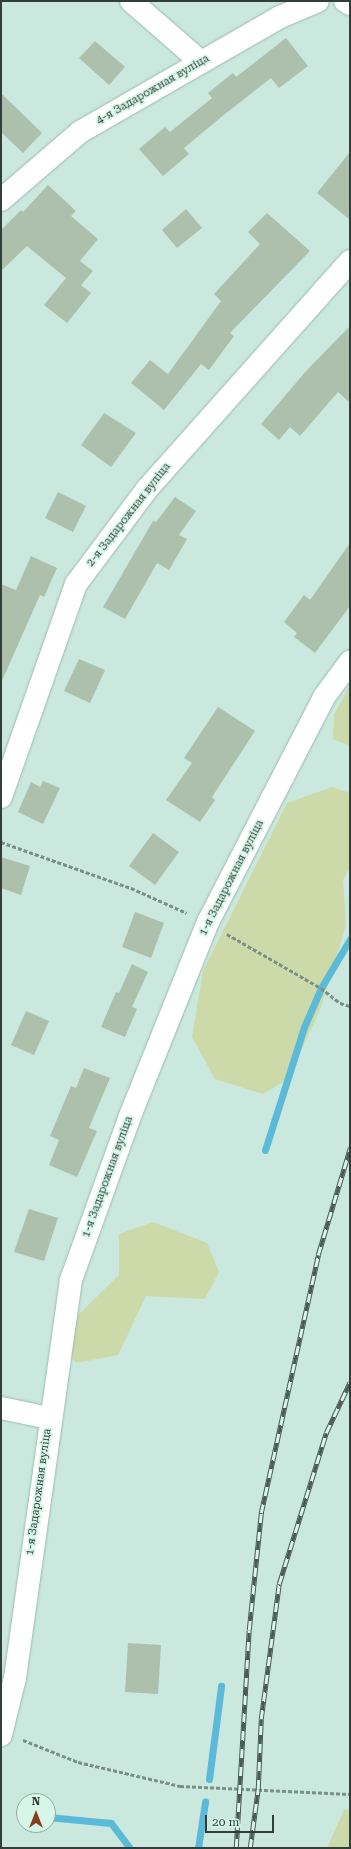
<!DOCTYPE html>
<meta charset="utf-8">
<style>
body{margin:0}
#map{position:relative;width:351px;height:1849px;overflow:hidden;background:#cae8dd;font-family:"Roboto Serif",serif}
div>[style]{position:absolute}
.green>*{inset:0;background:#ccdaa9}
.stream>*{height:7px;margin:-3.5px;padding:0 3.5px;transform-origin:3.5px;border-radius:3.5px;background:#5bbad7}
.building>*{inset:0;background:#acc0ac}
.path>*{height:2.5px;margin-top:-1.25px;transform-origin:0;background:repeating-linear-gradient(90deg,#7b8f87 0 4px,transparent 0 6px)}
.roads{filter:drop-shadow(0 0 1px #9dbbb0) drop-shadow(0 0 1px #9dbbb0)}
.minor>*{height:22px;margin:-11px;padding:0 11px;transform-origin:11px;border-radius:11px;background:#fff}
.rail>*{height:4.5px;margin-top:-2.25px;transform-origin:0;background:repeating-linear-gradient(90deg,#d7f6ea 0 9px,#4b5a54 0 18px);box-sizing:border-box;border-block:1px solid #4b5a54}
span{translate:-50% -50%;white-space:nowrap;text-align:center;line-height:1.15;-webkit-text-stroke:3.5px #d7f6ea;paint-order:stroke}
.street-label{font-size:11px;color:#323e39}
.frame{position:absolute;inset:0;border:2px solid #323e39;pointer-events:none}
.north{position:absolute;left:16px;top:1793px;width:40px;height:40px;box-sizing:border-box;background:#d7f6ea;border:1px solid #95aca3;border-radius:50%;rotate:0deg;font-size:11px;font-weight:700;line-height:16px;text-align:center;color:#323e39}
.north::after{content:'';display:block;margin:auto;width:14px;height:18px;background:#87401d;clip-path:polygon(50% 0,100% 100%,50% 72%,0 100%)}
.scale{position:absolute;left:205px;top:1815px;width:69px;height:18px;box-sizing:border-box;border:2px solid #323e39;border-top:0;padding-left:5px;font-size:12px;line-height:14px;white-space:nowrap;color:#323e39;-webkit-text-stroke:3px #d7f6ea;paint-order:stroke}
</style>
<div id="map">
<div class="green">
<i style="clip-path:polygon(350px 684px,350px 746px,333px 739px,334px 715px)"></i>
<i style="clip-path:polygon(332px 787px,350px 793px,350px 867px,343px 880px,346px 925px,320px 1010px,288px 1079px,263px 1094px,215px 1079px,192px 1037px,203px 971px,287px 803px)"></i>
<i style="clip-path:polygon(153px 1222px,207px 1243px,219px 1272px,205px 1299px,146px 1296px,118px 1355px,76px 1363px,68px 1353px,78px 1315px,119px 1275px,119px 1234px)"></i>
<i style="clip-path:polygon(350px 1809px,350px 1848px,327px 1848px,344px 1810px)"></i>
</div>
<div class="stream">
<i style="left:265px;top:1150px;width:129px;rotate:-72.4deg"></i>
<i style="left:304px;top:1027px;width:43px;rotate:-66.4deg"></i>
<i style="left:321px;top:988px;width:57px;rotate:-59.4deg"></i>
<i style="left:209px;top:1779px;width:94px;rotate:-82.6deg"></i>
<i style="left:20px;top:1814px;width:4px;rotate:14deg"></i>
<i style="left:48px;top:1817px;width:63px;rotate:5.4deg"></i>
<i style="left:111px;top:1823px;width:31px;rotate:53deg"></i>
<i style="left:198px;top:1848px;width:47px;rotate:-81.3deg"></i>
</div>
<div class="building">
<i style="clip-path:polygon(286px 38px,308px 66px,279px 88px,271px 78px,225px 114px,184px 148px,189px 154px,163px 176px,139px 149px,165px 127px,170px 132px,212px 98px,208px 93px,233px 73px,236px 77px)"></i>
<i style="clip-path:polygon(95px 41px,125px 67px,109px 85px,79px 58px)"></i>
<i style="clip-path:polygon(1px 93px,42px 133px,23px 153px,1px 132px)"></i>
<i style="clip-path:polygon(350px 152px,350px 220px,317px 193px)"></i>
<i style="clip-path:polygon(48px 185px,76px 211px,71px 216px,98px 239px,80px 261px,93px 271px,81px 285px,91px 293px,67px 323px,44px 305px,66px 278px,27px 246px,1px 271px,1px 230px,21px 210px,23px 212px)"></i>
<i style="clip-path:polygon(186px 209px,202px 228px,177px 248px,162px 230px)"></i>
<i style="clip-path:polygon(267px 213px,310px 251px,230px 333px,234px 336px,209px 370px,201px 364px,164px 410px,131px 383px,150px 360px,168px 374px,221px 301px,214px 294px,260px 244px,248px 232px)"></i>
<i style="clip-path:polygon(350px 326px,350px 403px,338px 392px,300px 436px,290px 427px,279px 440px,261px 424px,307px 370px)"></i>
<i style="clip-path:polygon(104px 413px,136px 433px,111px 467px,81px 445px)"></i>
<i style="clip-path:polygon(58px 492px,86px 506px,73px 532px,45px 518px)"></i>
<i style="clip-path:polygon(175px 497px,196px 511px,179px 535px,187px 539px,169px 570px,157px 563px,125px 619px,103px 607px,153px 521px,156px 522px)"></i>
<i style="clip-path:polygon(350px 543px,350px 606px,315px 653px,294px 637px,297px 633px,284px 622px,304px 595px,310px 600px)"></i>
<i style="clip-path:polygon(31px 556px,57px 568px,44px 597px,40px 595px,1px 683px,1px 584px,16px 590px)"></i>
<i style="clip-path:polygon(79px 659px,105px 670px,90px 703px,64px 691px)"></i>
<i style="clip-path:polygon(218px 707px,255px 731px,212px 797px,215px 800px,200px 822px,166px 800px,192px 763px,184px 758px)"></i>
<i style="clip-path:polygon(43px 781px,60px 788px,43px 824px,18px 812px,31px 782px,40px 787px)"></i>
<i style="clip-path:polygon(153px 833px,179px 852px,155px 885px,129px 866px)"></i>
<i style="clip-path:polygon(1px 857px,30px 866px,21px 895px,1px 888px)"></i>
<i style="clip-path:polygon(135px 912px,164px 923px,151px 958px,122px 947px)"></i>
<i style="clip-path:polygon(132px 964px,148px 972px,132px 1007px,137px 1009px,125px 1037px,101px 1027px,116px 992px,119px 993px)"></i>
<i style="clip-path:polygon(26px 1011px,49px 1021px,34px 1055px,11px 1045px)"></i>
<i style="clip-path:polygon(84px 1068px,110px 1078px,89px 1128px,97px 1131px,77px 1177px,49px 1165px,59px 1140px,50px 1136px,71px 1086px,76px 1088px)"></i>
<i style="clip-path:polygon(29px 1209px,58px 1218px,44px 1261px,14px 1252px)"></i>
<i style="clip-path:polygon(128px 1643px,161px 1645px,158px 1694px,125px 1692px)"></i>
</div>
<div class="path">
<i style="left:1px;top:842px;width:138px;rotate:19.5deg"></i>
<i style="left:131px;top:888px;width:61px;rotate:24.1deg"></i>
<i style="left:227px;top:934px;width:108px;rotate:29.9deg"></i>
<i style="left:321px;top:988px;width:24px;rotate:38deg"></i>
<i style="left:340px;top:1003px;width:10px;rotate:17deg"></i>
<i style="left:23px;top:1740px;width:59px;rotate:21.8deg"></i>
<i style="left:78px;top:1762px;width:105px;rotate:13.2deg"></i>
<i style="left:180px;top:1786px;width:170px;rotate:2.7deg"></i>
</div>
<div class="roads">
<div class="minor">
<i style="left:131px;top:1px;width:93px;rotate:41.1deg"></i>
<i style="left:345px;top:1px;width:6px;rotate:31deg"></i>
<i style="left:1px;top:200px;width:104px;rotate:-40.7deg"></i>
<i style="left:80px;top:132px;width:231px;rotate:-29.9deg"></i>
<i style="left:280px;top:17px;width:41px;rotate:-22.8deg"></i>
<i style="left:1px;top:797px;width:226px;rotate:-70.6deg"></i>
<i style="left:76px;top:584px;width:119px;rotate:-53.2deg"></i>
<i style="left:147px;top:489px;width:305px;rotate:-48.3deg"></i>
<i style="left:1px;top:1408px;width:49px;rotate:11.8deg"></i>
<i style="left:1px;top:1735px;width:59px;rotate:-76.2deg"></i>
<i style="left:15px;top:1678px;width:402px;rotate:-82deg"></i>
<i style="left:71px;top:1280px;width:174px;rotate:-70.2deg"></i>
<i style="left:130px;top:1116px;width:209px;rotate:-68.1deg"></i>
<i style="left:208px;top:922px;width:253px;rotate:-62.7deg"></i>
<i style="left:324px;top:697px;width:44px;rotate:-53.4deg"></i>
</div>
</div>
<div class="rail">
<i style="left:236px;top:1848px;width:218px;rotate:-86.6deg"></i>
<i style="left:249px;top:1630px;width:118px;rotate:-84.1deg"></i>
<i style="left:261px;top:1513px;width:264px;rotate:-77.5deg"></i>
<i style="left:318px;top:1255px;width:112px;rotate:-73.3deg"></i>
<i style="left:250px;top:1848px;width:60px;rotate:-82.3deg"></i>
<i style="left:258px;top:1789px;width:70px;rotate:-87.5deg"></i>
<i style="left:261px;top:1719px;width:136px;rotate:-82.4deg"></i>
<i style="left:279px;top:1584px;width:158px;rotate:-72.7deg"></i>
<i style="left:326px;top:1433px;width:56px;rotate:-64.8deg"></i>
</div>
<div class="street-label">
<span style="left:153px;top:90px;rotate:-30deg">4-я Задарожная вуліца</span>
<span style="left:129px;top:515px;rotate:-52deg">2-я Задарожная вуліца</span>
<span style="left:232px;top:878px;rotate:-63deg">1-я Задарожная вуліца</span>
<span style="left:108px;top:1177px;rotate:-70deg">1-я Задарожная вуліца</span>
<span style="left:39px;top:1492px;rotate:-82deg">1-я Задарожная вуліца</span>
</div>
<div class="frame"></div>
<div class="north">N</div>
<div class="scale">20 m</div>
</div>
